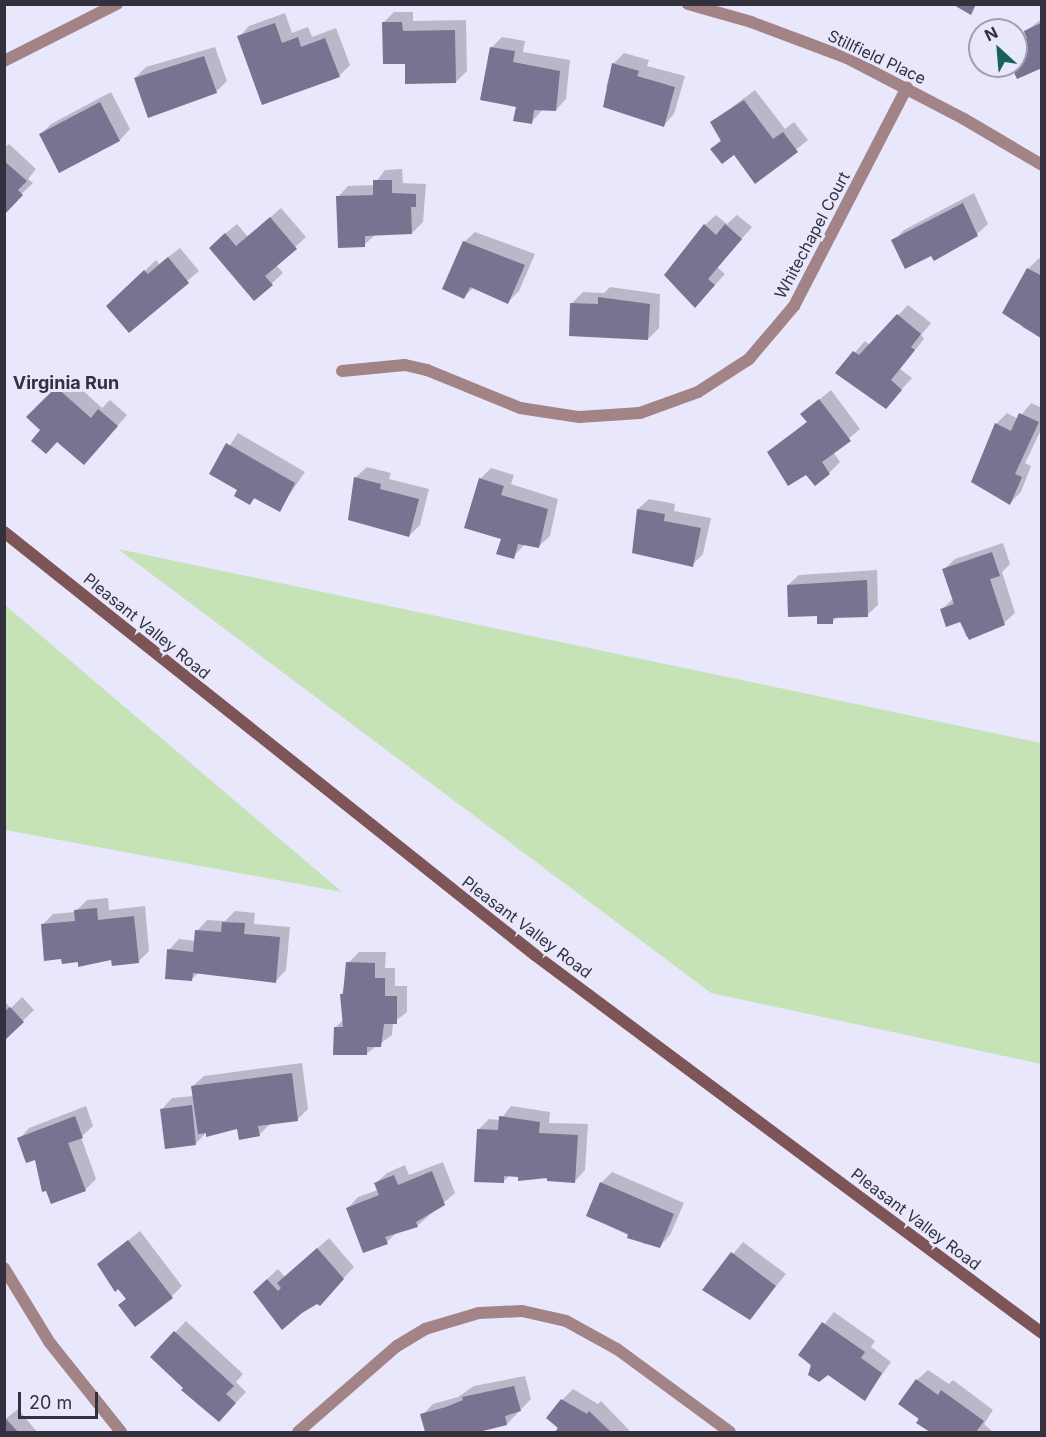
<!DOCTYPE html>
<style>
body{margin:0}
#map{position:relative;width:1046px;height:1437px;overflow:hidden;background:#e9e7fb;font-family:Inter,sans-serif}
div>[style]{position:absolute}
.green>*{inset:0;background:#c5e3b7}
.shadow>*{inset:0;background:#0003}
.building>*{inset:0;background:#777391}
.minor>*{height:12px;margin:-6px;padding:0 6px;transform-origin:6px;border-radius:6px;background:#a28486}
.secondary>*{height:12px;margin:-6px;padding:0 6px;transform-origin:6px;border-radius:6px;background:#7e5557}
span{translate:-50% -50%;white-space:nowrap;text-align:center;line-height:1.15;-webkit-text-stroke:6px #e9e7fb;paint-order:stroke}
.street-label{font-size:16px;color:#33313e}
.neighbourhood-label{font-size:18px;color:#33313e;font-weight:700}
.frame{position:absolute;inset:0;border:6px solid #33313e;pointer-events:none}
.north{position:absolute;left:968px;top:18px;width:60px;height:60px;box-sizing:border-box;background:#e9e7fb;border:2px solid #a09eaf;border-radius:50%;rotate:334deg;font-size:16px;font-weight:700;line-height:24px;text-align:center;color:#33313e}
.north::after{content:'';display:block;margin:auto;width:21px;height:27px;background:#15625c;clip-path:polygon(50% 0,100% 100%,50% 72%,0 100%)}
.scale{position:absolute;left:18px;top:1392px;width:80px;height:27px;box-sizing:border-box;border:3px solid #33313e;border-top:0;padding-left:8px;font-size:18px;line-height:21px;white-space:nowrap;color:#33313e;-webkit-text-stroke:4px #e9e7fb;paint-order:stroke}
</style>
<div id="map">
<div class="green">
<i style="clip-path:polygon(118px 549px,1041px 743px,1041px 1064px,711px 993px)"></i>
<i style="clip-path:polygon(4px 605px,5px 605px,342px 892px,5px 830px)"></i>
</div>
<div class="shadow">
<i style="clip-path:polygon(394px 12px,413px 12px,413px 21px,466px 20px,467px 71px,456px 82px,406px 62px,383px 23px)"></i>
<i style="clip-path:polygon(285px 13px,292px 33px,308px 27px,312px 37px,336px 28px,350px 65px,339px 76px,239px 37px,249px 26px)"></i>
<i style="clip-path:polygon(1042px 19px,1042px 67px,1012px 66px,1016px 66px,1016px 38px)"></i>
<i style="clip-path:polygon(502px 37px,525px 41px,523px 52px,570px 60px,566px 99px,556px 110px,543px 109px,531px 123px,518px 105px,491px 48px)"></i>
<i style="clip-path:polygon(215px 47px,227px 81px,216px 92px,135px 78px,146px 67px)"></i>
<i style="clip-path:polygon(624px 53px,649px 60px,647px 66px,685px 76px,674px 114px,664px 125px,606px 87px,613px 64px)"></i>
<i style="clip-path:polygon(755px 90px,785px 129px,794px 122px,808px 140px,756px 182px,734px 153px,712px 149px,722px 139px,712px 122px)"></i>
<i style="clip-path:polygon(111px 92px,130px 129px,120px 140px,60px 171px,41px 134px,51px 124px)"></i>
<i style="clip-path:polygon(9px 144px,36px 169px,28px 179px,33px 183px,4px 211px,4px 148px)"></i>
<i style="clip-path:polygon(402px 169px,403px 183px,426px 184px,423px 222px,412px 233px,376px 234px,364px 245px,338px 197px,348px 186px,374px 185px,385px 170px)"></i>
<i style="clip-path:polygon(974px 193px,988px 224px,977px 234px,932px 254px,893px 241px,904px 230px)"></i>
<i style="clip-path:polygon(281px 208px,306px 237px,276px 265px,283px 273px,255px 299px,221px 237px,237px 224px,248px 237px)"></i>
<i style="clip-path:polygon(716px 215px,727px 224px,737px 215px,752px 227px,717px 267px,725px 274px,706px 295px,705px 225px)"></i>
<i style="clip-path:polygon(475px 232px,535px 254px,519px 291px,508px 302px,474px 287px,464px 297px,464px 242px)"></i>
<i style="clip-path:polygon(180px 248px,199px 271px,129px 331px,108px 306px,156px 260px,159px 264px)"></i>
<i style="clip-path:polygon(1039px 258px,1042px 260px,1042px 338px,1022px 327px,1028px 269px)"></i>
<i style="clip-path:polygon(610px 287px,660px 294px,659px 328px,648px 339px,572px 303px,583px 292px,604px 293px)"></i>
<i style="clip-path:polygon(908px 305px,931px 323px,921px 335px,924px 339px,900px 369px,912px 378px,886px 407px,837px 373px,865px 341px,870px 345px)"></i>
<i style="clip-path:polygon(68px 377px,102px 408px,110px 400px,127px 415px,94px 453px,43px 430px,28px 417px)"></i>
<i style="clip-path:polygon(831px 390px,860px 429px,833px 452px,840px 462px,829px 473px,807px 473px,769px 453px,808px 421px,802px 414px)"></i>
<i style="clip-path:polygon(1031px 403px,1042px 408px,1042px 428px,1025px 463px,1031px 466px,1021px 492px,1010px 503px,996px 424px,1007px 413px,1018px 419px)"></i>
<i style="clip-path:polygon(238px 433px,305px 472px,279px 510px,256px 497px,250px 503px,239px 489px,211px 474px)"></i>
<i style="clip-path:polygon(367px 467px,391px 473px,389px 479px,429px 489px,420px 525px,409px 536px,350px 519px,356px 477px)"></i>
<i style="clip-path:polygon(491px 468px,514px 475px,511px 484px,558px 499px,550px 536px,539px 546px,525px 544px,513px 557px,480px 479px)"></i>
<i style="clip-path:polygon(649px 499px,675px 504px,674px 511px,711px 518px,703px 554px,692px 565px,638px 509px)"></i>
<i style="clip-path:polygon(1003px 543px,1010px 564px,1002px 572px,1015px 613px,1004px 623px,966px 637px,961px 620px,941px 610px,954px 598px,944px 569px,955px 559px)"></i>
<i style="clip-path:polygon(877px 570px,878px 605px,867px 615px,838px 616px,832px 622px,788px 585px,799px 575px)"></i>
<i style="clip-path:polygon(108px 898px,109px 910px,145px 906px,149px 951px,138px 962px,112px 959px,80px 965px,42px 925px,53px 914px,75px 912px,87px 900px)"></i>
<i style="clip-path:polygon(235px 911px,255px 913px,254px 924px,290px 927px,286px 970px,276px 981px,199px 972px,191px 980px,169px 950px,179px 939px,196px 941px,197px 931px,207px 920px,225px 921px)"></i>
<i style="clip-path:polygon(359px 952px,386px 952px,385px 968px,395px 968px,395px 986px,407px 986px,407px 1012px,393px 1023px,392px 1035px,366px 1054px,335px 1028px,344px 1019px,342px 995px,348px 963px)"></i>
<i style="clip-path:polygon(22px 997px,34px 1010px,4px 1039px,4px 1001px,11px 1008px)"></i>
<i style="clip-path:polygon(302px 1063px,308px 1109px,297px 1120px,270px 1124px,259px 1135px,238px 1127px,207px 1132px,196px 1143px,162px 1109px,172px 1098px,194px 1096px,193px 1086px,204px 1076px)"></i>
<i style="clip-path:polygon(86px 1106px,93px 1126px,81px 1137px,96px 1179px,85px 1190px,36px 1158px,19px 1139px,29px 1128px)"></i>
<i style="clip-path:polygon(511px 1106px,550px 1112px,549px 1123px,588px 1124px,585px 1170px,575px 1181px,510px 1175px,503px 1182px,478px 1130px,489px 1119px,500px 1120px)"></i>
<i style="clip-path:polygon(443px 1162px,455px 1193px,417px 1226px,398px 1231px,387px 1242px,364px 1251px,348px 1208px,358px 1197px,378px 1190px,376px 1183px,387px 1173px,405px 1165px,409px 1175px)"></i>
<i style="clip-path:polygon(612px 1172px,684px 1203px,670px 1235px,660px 1246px,648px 1241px,645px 1244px,588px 1215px,601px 1183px)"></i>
<i style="clip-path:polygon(140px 1231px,182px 1286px,172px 1296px,120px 1305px,127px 1298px,106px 1278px,99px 1264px)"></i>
<i style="clip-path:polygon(329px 1238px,354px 1267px,330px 1293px,302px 1312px,265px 1281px,278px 1269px,285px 1277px)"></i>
<i style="clip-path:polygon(743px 1242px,786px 1274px,750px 1318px,704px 1289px)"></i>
<i style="clip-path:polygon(834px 1312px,875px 1341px,871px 1347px,891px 1362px,864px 1400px,828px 1373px,814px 1369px,800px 1355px)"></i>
<i style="clip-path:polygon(186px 1321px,243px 1374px,236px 1382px,246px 1392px,230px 1409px,186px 1388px,152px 1357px)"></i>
<i style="clip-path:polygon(928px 1370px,949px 1384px,953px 1380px,993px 1410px,984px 1424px,993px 1432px,932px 1432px,918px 1423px,917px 1380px)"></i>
<i style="clip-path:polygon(525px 1376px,531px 1399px,507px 1424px,474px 1432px,427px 1432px,422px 1415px,433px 1404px,458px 1397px,474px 1386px)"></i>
<i style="clip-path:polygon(573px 1389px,598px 1404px,601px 1401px,631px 1432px,557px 1432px,562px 1400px)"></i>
<i style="clip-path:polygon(18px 1409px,37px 1432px,4px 1432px,4px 1420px)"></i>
</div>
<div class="building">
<i style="clip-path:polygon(952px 4px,976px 4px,971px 15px)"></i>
<i style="clip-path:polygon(382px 22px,402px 22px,403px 31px,455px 30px,456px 83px,405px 84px,405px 64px,383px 64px)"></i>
<i style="clip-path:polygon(275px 23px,282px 43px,298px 37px,301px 47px,325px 38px,340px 77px,262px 105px,237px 36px)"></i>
<i style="clip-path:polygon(1041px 23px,1042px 68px,1017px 79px,1011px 66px,1016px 66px,1016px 43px,1027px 38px,1024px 31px)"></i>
<i style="clip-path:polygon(490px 47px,515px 51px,513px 62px,560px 71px,556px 111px,534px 110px,532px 124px,513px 121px,516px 107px,480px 100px)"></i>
<i style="clip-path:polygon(204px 56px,217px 93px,148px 118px,134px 78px)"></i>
<i style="clip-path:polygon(612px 63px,639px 71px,637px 76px,675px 87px,664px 127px,603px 107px)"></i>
<i style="clip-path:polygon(744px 100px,773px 139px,783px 132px,798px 152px,755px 184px,734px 155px,722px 164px,710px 149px,721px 141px,710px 122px)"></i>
<i style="clip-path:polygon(100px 102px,120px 141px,59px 173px,39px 134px)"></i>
<i style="clip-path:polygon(4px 161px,27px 181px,18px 190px,23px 195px,4px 215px)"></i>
<i style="clip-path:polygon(373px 180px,392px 180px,392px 193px,416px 194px,416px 207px,411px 207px,412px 234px,365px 236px,365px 247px,338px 248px,336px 196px,373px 195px)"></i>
<i style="clip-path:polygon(963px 203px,978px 236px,934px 261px,931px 256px,905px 269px,891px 240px)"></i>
<i style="clip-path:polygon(270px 217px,297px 249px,265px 276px,273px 285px,254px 301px,209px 248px,225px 233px,236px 246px)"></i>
<i style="clip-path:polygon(704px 224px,716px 235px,725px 224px,742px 239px,708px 279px,715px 285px,695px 308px,664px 275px)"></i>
<i style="clip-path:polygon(463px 241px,525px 265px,508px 304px,470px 287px,464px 299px,442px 289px)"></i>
<i style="clip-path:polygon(168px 257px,189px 283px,129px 333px,106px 306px,144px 270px,148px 274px)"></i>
<i style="clip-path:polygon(1027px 268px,1042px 276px,1042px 339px,1002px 313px)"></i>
<i style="clip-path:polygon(598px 297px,650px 304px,648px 340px,569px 336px,570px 303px,598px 304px)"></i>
<i style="clip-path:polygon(897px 314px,921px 334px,911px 347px,915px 350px,891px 380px,902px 390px,886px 409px,835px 373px,853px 351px,859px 355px)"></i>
<i style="clip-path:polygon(56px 387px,91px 418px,98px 409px,118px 426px,84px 465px,57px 442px,46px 454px,31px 441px,40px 430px,26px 417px)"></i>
<i style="clip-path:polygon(819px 399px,851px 441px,822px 462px,830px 474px,815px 486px,806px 475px,788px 486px,767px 452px,807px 422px,800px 414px)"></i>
<i style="clip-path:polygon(1019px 413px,1039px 422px,1015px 474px,1022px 477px,1010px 505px,971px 482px,995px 423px,1011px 431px)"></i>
<i style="clip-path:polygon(226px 443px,295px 483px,280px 512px,254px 498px,250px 505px,234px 496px,237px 490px,209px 474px)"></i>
<i style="clip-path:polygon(354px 477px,381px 484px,380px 489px,419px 499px,409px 537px,348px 520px)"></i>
<i style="clip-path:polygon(479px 478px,504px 486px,501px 495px,548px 509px,539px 548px,518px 544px,514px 559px,496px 554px,501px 539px,464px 528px)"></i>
<i style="clip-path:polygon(637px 509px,665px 514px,664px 521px,701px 528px,693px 567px,632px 553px)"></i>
<i style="clip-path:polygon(992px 552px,1000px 576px,990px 579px,1005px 625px,969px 640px,960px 622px,946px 627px,940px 609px,954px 604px,942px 569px)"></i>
<i style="clip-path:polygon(867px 580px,868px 617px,833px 618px,833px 624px,817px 624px,817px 616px,788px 617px,787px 585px)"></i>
<i style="clip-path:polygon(97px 908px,98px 920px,134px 916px,139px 963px,112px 966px,111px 960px,78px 967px,78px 962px,62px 964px,61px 959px,44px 961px,41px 924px,75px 921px,74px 910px)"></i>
<i style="clip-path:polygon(222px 922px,245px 923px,244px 934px,280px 937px,276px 983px,193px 973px,192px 981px,165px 979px,167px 949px,193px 952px,195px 930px,221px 932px)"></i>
<i style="clip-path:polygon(346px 962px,375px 963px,375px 978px,385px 978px,385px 996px,397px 996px,397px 1024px,384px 1024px,381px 1047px,367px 1047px,367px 1055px,333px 1055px,334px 1027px,343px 1027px,340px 994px,343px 994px)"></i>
<i style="clip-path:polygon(10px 1007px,24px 1022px,4px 1041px,4px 1012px)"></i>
<i style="clip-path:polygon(292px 1073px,298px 1121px,258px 1126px,260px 1136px,239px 1140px,237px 1129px,206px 1137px,206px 1133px,198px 1134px,191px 1086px)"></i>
<i style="clip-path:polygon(192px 1105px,196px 1145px,165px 1149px,160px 1109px)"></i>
<i style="clip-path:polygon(75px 1116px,83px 1138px,68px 1143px,86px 1191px,51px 1204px,46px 1191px,42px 1192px,35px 1160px,26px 1163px,17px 1138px)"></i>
<i style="clip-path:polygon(499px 1116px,540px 1122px,539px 1133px,578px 1135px,575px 1183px,547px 1181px,547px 1178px,518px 1181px,518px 1177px,504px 1176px,504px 1183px,474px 1182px,477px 1129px,498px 1130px)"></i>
<i style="clip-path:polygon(432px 1171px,445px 1205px,416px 1222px,418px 1227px,385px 1237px,388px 1244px,363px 1253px,346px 1208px,379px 1195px,374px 1183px,394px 1175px,398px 1185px)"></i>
<i style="clip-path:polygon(600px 1182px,674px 1214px,660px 1248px,627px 1238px,628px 1234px,586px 1216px)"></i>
<i style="clip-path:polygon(128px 1240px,173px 1298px,135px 1327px,118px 1305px,126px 1299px,118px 1289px,115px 1292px,97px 1264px)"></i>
<i style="clip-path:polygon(317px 1248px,344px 1279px,320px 1306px,317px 1304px,302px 1313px,282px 1330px,253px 1292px,267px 1279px,278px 1291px,281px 1288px,277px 1283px)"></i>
<i style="clip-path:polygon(731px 1252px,776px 1286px,750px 1320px,702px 1290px)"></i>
<i style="clip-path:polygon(822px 1322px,865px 1352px,861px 1358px,882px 1373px,865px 1401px,828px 1375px,819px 1382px,808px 1375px,811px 1365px,798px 1355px)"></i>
<i style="clip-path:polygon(174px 1331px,234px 1386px,226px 1394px,236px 1403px,219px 1422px,181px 1390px,183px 1388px,150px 1357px)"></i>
<i style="clip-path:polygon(916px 1379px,938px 1395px,941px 1390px,984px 1421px,976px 1432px,930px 1432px,916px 1423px,919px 1419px,898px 1404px)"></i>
<i style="clip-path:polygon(514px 1386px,521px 1411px,505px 1416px,507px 1425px,479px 1432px,425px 1432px,420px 1414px,446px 1407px,463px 1400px,462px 1397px)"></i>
<i style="clip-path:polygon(561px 1399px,587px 1414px,589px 1411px,611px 1432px,555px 1432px,558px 1428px,546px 1418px)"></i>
<i style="clip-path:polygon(6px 1419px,18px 1432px,4px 1432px)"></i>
</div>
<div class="minor">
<i style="left:688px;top:4px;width:66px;rotate:15.9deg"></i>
<i style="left:751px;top:22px;width:103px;rotate:20.6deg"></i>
<i style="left:847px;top:58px;width:132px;rotate:27.5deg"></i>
<i style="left:964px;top:119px;width:91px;rotate:30.5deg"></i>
<i style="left:4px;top:61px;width:127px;rotate:-26.8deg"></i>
<i style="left:342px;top:371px;width:63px;rotate:-5.4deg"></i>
<i style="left:405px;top:365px;width:23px;rotate:13deg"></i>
<i style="left:427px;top:370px;width:100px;rotate:22.2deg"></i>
<i style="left:520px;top:408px;width:60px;rotate:8.7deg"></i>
<i style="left:579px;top:417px;width:61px;rotate:-3.8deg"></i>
<i style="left:640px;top:413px;width:62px;rotate:-19.9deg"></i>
<i style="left:698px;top:392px;width:61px;rotate:-32.9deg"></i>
<i style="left:749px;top:359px;width:70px;rotate:-49.7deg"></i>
<i style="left:794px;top:306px;width:246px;rotate:-62.7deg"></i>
<i style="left:4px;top:1268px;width:88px;rotate:58.5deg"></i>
<i style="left:50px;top:1343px;width:114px;rotate:51.4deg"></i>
<i style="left:298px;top:1432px;width:131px;rotate:-41deg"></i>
<i style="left:397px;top:1346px;width:33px;rotate:-31deg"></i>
<i style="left:425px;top:1329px;width:56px;rotate:-16.5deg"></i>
<i style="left:479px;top:1313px;width:43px;rotate:-2.7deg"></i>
<i style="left:522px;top:1311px;width:45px;rotate:12.8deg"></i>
<i style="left:566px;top:1321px;width:58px;rotate:28.8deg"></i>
<i style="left:617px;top:1349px;width:140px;rotate:36.3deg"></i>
</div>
<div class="secondary">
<i style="left:4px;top:532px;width:679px;rotate:38.54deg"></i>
<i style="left:535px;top:955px;width:632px;rotate:36.71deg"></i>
</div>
<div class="street-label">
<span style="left:877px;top:57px;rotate:25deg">Stillfield Place</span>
<span style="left:812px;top:235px;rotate:-62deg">Whitechapel Court</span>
<span style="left:147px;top:626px;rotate:39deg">Pleasant Valley Road</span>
<span style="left:527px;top:927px;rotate:37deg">Pleasant Valley Road</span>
<span style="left:916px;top:1219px;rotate:37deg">Pleasant Valley Road</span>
</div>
<div class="neighbourhood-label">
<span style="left:66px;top:383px">Virginia Run</span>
</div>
<div class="frame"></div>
<div class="north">N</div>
<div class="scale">20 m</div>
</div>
